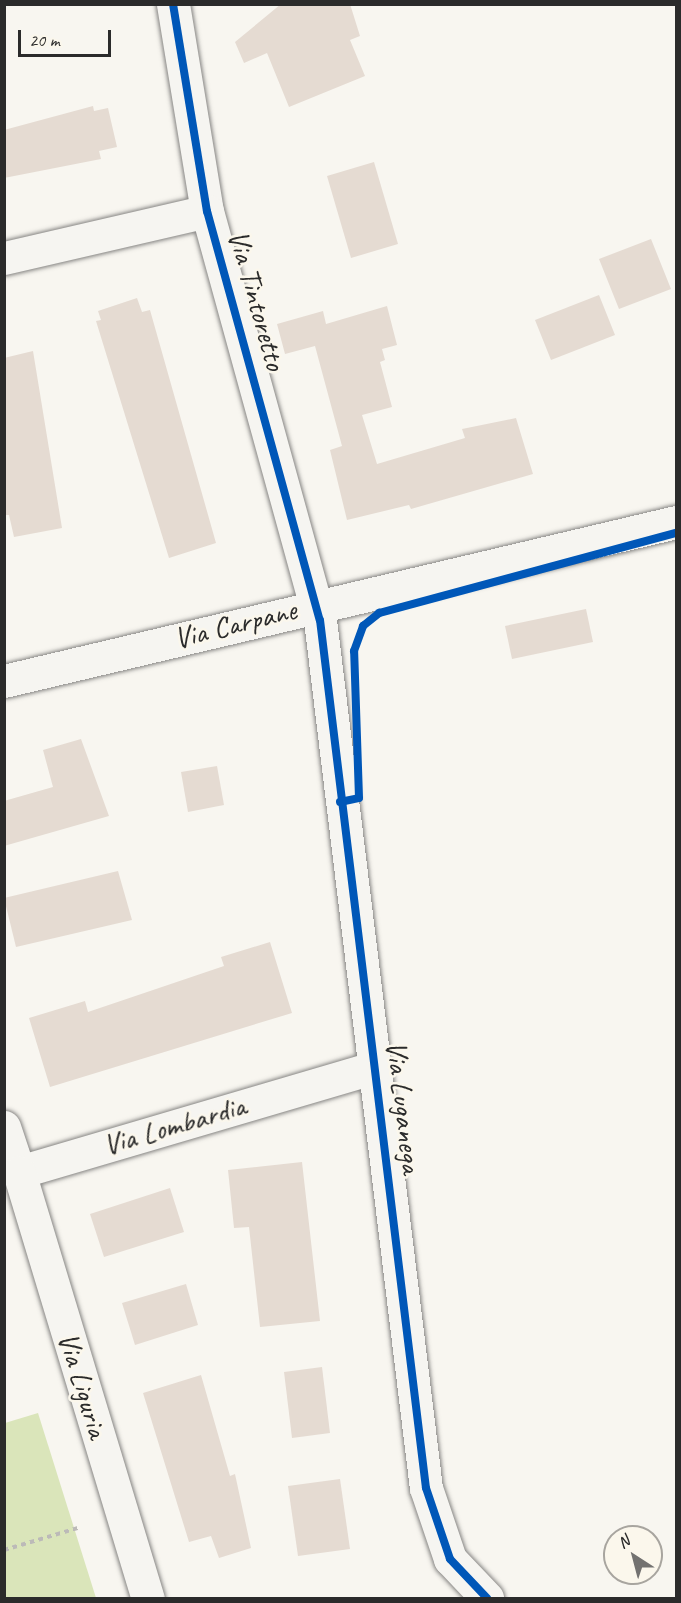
<!DOCTYPE html>
<style>
body{margin:0}
#map{position:relative;width:681px;height:1603px;overflow:hidden;background:#f8f6f0;font-family:Caveat,sans-serif}
div>[style]{position:absolute}
.green>*{inset:0;background:#dae5ba}
.building>*{inset:0;background:#e5dbd2}
.path>*{height:4px;margin-top:-2px;transform-origin:0;background:repeating-linear-gradient(90deg,#bcbab8 0 4.5px,transparent 0 9px)}
.roads{filter:drop-shadow(0 0 2px #878684) drop-shadow(0 0 2px #878684)}
.minor>*{height:33px;margin:-16.5px;padding:0 16.5px;transform-origin:16.5px;border-radius:16.5px;background:#f6f5f1}
.cycleway>*{height:8px;margin:-4px;padding:0 4px;transform-origin:4px;border-radius:4px;background:#0057b8}
span{translate:-50% -50%;white-space:nowrap;text-align:center;line-height:1.15;-webkit-text-stroke:5px #fbf7ec;paint-order:stroke}
.street-label{font-size:30px;color:#2b2b2b}
.frame{position:absolute;inset:0;border:6px solid #2b2b2b;pointer-events:none}
.north{position:absolute;left:603px;top:1525px;width:60px;height:60px;box-sizing:border-box;background:#fbf7ec;border:2px solid #a8a59f;border-radius:50%;rotate:324deg;font-size:16px;font-weight:700;line-height:24px;text-align:center;color:#2b2b2b}
.north::after{content:'';display:block;margin:auto;width:21px;height:27px;background:#737270;clip-path:polygon(50% 0,100% 100%,50% 72%,0 100%)}
.scale{position:absolute;left:18px;top:30px;width:93px;height:27px;box-sizing:border-box;border:3px solid #2b2b2b;border-top:0;padding-left:8px;font-size:18px;line-height:21px;white-space:nowrap;color:#2b2b2b;-webkit-text-stroke:4px #fbf7ec;paint-order:stroke}
</style>
<div id="map">
<div class="green">
<i style="clip-path:polygon(38px 1413px,96px 1598px,5px 1598px,5px 1423px)"></i>
</div>
<div class="building">
<i style="clip-path:polygon(281px 4px,350px 4px,360px 36px,350px 40px,365px 76px,289px 107px,267px 53px,244px 63px,235px 42px)"></i>
<i style="clip-path:polygon(93px 106px,94px 111px,108px 108px,117px 147px,99px 151px,101px 159px,4px 178px,4px 130px)"></i>
<i style="clip-path:polygon(374px 162px,398px 244px,351px 258px,327px 176px)"></i>
<i style="clip-path:polygon(651px 239px,671px 289px,619px 309px,599px 259px)"></i>
<i style="clip-path:polygon(599px 295px,615px 335px,551px 360px,535px 320px)"></i>
<i style="clip-path:polygon(137px 298px,142px 312px,150px 310px,216px 543px,169px 558px,96px 321px,101px 320px,98px 311px)"></i>
<i style="clip-path:polygon(387px 306px,397px 345px,382px 349px,385px 360px,380px 362px,392px 407px,362px 415px,377px 464px,465px 438px,462px 429px,516px 418px,533px 474px,411px 509px,409px 505px,347px 520px,330px 450px,342px 446px,315px 346px,285px 354px,277px 324px,323px 311px,326px 324px)"></i>
<i style="clip-path:polygon(33px 351px,62px 528px,14px 537px,9px 515px,4px 515px,4px 358px)"></i>
<i style="clip-path:polygon(586px 609px,593px 642px,512px 659px,505px 626px)"></i>
<i style="clip-path:polygon(81px 739px,109px 816px,4px 846px,4px 801px,53px 787px,43px 750px)"></i>
<i style="clip-path:polygon(217px 766px,224px 805px,188px 812px,181px 772px)"></i>
<i style="clip-path:polygon(118px 871px,132px 920px,16px 947px,4px 898px)"></i>
<i style="clip-path:polygon(270px 942px,292px 1013px,50px 1087px,29px 1018px,85px 1001px,88px 1012px,224px 966px,221px 957px)"></i>
<i style="clip-path:polygon(302px 1162px,320px 1321px,260px 1327px,249px 1227px,234px 1228px,228px 1170px)"></i>
<i style="clip-path:polygon(170px 1188px,184px 1232px,104px 1257px,90px 1214px)"></i>
<i style="clip-path:polygon(186px 1284px,198px 1325px,135px 1345px,122px 1303px)"></i>
<i style="clip-path:polygon(322px 1367px,330px 1433px,292px 1438px,284px 1372px)"></i>
<i style="clip-path:polygon(201px 1375px,230px 1476px,235px 1474px,251px 1548px,219px 1558px,211px 1536px,189px 1542px,143px 1393px)"></i>
<i style="clip-path:polygon(340px 1479px,350px 1549px,298px 1556px,288px 1486px)"></i>
</div>
<div class="path">
<i style="left:4px;top:1550px;width:80px;rotate:-16.6deg"></i>
</div>
<div class="roads">
<div class="minor">
<i style="left:173px;top:4px;width:210px;rotate:80.7deg"></i>
<i style="left:207px;top:211px;width:424px;rotate:74.6deg"></i>
<i style="left:320px;top:620px;width:874px;rotate:83.04deg"></i>
<i style="left:426px;top:1488px;width:75px;rotate:71.3deg"></i>
<i style="left:450px;top:1559px;width:54px;rotate:46.5deg"></i>
<i style="left:4px;top:258px;width:208px;rotate:-13deg"></i>
<i style="left:4px;top:681px;width:691px;rotate:-13.31deg"></i>
<i style="left:4px;top:1127px;width:47px;rotate:71.6deg"></i>
<i style="left:19px;top:1172px;width:371px;rotate:-16.4deg"></i>
<i style="left:19px;top:1172px;width:445px;rotate:73.2deg"></i>
</div>
</div>
<div class="cycleway">
<i style="left:173px;top:4px;width:210px;rotate:80.7deg"></i>
<i style="left:207px;top:211px;width:424px;rotate:74.6deg"></i>
<i style="left:320px;top:620px;width:874px;rotate:83.04deg"></i>
<i style="left:426px;top:1488px;width:75px;rotate:71.3deg"></i>
<i style="left:450px;top:1559px;width:54px;rotate:46.5deg"></i>
<i style="left:340px;top:802px;width:19px;rotate:-12deg"></i>
<i style="left:359px;top:798px;width:147px;rotate:-91.9deg"></i>
<i style="left:354px;top:651px;width:27px;rotate:-70deg"></i>
<i style="left:363px;top:626px;width:21px;rotate:-39deg"></i>
<i style="left:379px;top:613px;width:308px;rotate:-15.1deg"></i>
</div>
<div class="street-label">
<span style="left:257px;top:300px;rotate:74deg">Via Tintoretto</span>
<span style="left:235px;top:624px;rotate:-14deg">Via Carpane</span>
<span style="left:404px;top:1107px;rotate:83deg">Via Luganega</span>
<span style="left:174px;top:1125px;rotate:-16deg">Via Lombardia</span>
<span style="left:83px;top:1385px;rotate:73deg">Via Liguria</span>
</div>
<div class="frame"></div>
<div class="north">N</div>
<div class="scale">20 m</div>
</div>
